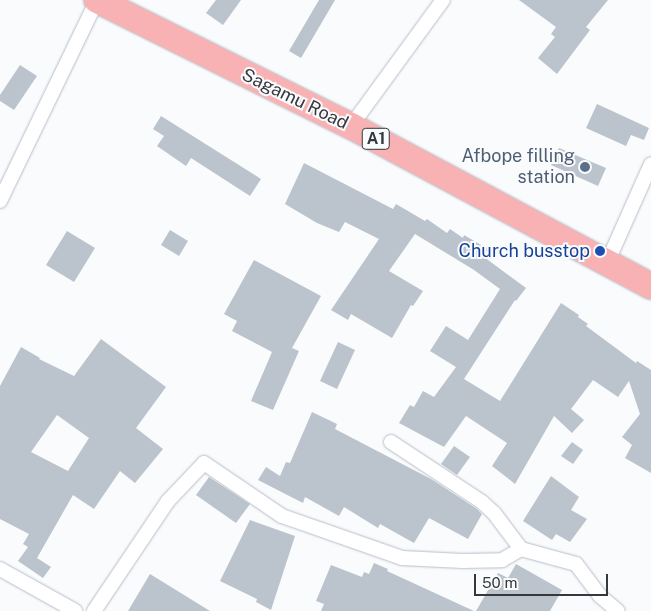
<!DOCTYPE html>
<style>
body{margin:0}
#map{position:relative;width:651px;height:611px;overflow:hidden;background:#fafbfd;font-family:"Public Sans",sans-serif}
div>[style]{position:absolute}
.building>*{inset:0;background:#bbc3cc}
.roads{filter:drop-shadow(0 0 1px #b7bec8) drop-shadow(0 0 1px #b7bec8)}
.street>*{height:14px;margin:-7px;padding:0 7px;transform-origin:7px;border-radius:7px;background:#fff}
.highway>*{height:26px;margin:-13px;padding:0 13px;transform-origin:13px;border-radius:13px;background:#f9b2b4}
.dots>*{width:14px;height:14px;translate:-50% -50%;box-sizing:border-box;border:2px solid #fafbfd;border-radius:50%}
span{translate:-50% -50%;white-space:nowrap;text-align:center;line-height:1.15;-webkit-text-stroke:4px #fafbfd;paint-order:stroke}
.shield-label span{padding:1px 4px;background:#fafbfd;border:1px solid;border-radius:4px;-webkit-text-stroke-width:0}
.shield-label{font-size:16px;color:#35383c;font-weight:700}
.street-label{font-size:18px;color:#35383c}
.service-label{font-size:18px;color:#4e5e75}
.right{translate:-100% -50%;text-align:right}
.transit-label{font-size:18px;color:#164399}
.scale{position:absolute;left:474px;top:574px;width:134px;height:22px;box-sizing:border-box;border:2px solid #35383c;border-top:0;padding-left:6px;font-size:15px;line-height:18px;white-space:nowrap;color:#35383c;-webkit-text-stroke:4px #fafbfd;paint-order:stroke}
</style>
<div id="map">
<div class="building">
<i style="clip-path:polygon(216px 0,241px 0,223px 25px,206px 13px)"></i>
<i style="clip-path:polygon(319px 0,335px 0,301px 58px,289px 51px)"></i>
<i style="clip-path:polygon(519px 0,608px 0,586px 27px,590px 30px,557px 74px,538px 58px,555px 37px,551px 34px,556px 27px)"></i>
<i style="clip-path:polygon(20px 65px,37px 76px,14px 110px,0 101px,0 95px)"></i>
<i style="clip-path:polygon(597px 104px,649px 128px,644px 140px,631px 135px,626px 146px,586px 128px)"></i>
<i style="clip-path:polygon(161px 116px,261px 179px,250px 196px,191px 158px,186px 166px,157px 146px,164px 136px,153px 129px)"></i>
<i style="clip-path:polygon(559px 148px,606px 168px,598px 186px,551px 165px)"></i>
<i style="clip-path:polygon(304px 163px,393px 209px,396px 204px,425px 221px,427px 219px,447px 233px,450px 229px,463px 238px,464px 235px,488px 249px,484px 257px,526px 288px,516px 301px,515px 300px,464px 379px,500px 401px,561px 303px,579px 315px,578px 317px,588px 324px,586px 326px,609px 343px,636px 363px,637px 361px,651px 370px,651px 473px,625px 458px,632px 445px,622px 437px,640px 414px,629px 381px,618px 397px,593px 380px,571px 409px,584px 420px,572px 433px,554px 416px,515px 484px,492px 466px,507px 443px,466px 416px,444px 447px,399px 423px,410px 405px,414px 407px,423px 391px,434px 397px,456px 367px,430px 351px,446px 326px,468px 340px,500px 289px,474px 270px,415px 234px,389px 271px,423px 291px,413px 306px,411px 305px,392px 338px,351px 314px,348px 320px,331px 310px,379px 239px,345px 222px,339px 232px,317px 223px,285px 204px)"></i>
<i style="clip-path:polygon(170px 230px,188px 241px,179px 256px,161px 245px)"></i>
<i style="clip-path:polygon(67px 231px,95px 248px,74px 282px,46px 265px)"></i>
<i style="clip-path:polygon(254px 260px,321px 296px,292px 348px,299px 351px,273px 410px,251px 401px,272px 352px,232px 331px,237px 321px,224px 314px)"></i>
<i style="clip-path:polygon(evenodd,101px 339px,166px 387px,136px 428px,163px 449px,135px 483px,120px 471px,94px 509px,73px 495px,37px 558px,51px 567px,43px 578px,18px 561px,28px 547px,23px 544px,29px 534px,0 519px,0 386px,21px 347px,40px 358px,39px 359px,74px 376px,101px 339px,57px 415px,89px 438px,68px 471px,31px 452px,57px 415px)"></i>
<i style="clip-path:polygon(338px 342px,355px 350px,337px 389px,320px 381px)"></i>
<i style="clip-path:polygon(312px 412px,337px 424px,335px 429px,431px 479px,477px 509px,482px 514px,468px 539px,429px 518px,414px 543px,380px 524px,378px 528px,344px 507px,339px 516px,305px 497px,303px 503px,258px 480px,266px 467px,280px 476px,286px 462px,290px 463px)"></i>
<i style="clip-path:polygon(572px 442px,583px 450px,573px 464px,561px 456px)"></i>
<i style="clip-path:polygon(454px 446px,470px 457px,457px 475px,441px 464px)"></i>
<i style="clip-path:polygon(551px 476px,579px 497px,571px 510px,587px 519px,570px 542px,556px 534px,552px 540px,523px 521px)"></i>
<i style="clip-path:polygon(209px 477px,250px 504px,236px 523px,196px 495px)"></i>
<i style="clip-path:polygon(250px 520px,295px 536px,271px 610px,256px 602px,257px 599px,220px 581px)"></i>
<i style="clip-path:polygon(374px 563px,388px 569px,387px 571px,474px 611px,321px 611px,324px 604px,316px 601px,331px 565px,362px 577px,364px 572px,369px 574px)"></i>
<i style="clip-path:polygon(516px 564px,562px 590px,550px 611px,476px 611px,498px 573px,508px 578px)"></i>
<i style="clip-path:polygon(150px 574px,210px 611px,128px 611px)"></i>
</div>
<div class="roads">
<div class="street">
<i style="left:351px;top:126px;width:156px;rotate:-53.9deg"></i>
<i style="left:0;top:201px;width:223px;rotate:-64.2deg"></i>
<i style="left:607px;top:263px;width:108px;rotate:-66deg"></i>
<i style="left:391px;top:442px;width:109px;rotate:33.4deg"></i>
<i style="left:482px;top:502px;width:16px;rotate:43deg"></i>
<i style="left:494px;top:513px;width:45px;rotate:53.1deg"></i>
<i style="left:0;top:569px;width:86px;rotate:29.2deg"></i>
<i style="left:94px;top:611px;width:133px;rotate:-56.1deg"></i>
<i style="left:168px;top:501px;width:52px;rotate:-46.5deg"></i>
<i style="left:204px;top:463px;width:94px;rotate:34.2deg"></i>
<i style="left:282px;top:516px;width:127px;rotate:19.3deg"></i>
<i style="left:402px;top:558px;width:61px;rotate:2.8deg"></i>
<i style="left:463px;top:561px;width:39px;rotate:-1deg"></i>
<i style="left:502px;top:560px;width:22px;rotate:-30deg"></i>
<i style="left:521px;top:549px;width:57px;rotate:15.3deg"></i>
<i style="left:576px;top:564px;width:40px;rotate:53deg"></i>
<i style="left:600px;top:596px;width:23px;rotate:40deg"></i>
</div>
<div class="highway">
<i style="left:97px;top:0;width:284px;rotate:26.4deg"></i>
<i style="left:351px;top:126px;width:340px;rotate:28.1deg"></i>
</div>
</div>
<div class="dots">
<i style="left:585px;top:167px;background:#5c6f8a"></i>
<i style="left:600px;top:251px;background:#1a4fb4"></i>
</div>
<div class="shield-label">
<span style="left:376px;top:139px">A1</span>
</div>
<div class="street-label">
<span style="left:295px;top:99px;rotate:26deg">Sagamu Road</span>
</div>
<div class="service-label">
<span class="right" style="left:575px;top:167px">Afbope filling<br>station</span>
</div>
<div class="transit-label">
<span class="right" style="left:590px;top:251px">Church busstop</span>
</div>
<div class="scale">50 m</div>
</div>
